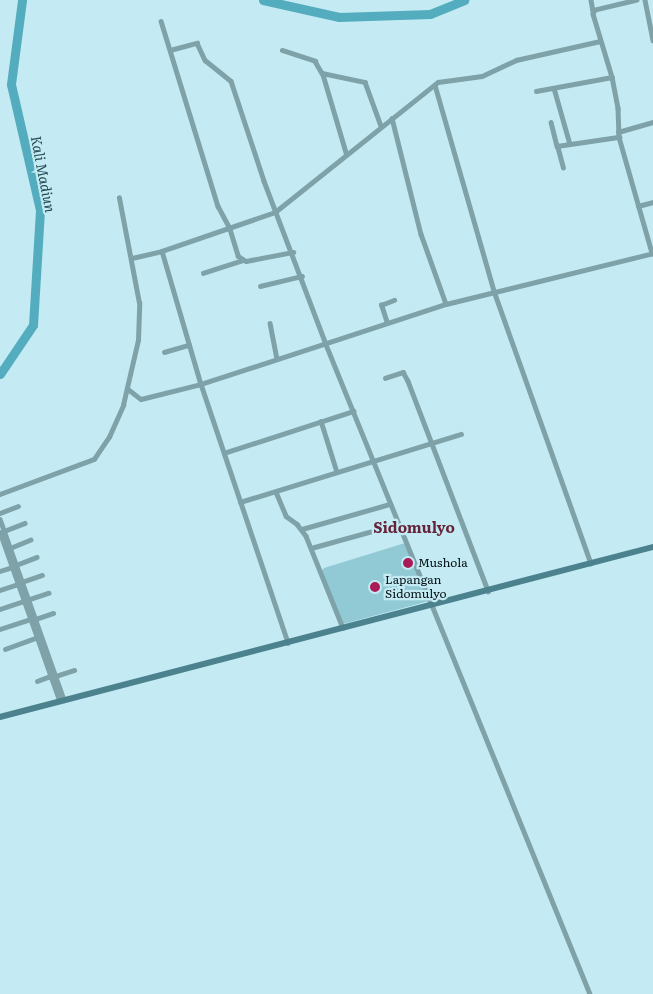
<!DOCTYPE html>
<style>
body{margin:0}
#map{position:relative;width:653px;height:994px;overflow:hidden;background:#c4ebf3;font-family:Literata,serif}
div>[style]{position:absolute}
.green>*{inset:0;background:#91c9d4}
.river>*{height:9px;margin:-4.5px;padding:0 4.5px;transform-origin:4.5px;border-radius:4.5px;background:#54adbe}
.street>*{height:4.5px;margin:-2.25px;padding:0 2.25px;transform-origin:2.25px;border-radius:2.25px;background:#7fa2a9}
.secondary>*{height:5.5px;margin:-2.75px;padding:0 2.75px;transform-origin:2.75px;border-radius:2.75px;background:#4c828d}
.dots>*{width:14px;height:14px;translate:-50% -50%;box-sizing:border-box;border:2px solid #c4ebf3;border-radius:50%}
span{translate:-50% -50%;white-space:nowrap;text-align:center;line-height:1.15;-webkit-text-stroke:4.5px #c4ebf3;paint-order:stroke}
.poi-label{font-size:12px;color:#051215}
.left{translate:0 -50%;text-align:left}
.water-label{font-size:14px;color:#244c54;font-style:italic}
.quarter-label{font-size:15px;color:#662239;font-weight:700}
</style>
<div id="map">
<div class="green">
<i style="clip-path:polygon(405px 543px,429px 601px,343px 624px,321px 572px,324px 568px)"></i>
</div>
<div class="river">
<i style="left:263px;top:0;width:78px;rotate:12.6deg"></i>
<i style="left:339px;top:17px;width:91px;rotate:-1.9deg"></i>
<i style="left:430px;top:14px;width:37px;rotate:-22deg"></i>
<i style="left:0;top:374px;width:59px;rotate:-56deg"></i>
<i style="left:33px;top:325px;width:115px;rotate:-86.5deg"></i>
<i style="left:40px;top:210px;width:129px;rotate:-103deg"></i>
<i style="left:11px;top:84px;width:85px;rotate:-82.5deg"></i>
</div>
<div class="street">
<i style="left:591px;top:0;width:11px;rotate:80deg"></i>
<i style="left:637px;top:0;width:43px;rotate:166.6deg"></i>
<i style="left:595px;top:10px;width:4px;rotate:117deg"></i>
<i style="left:593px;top:14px;width:66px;rotate:73.2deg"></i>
<i style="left:612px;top:77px;width:32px;rotate:79deg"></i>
<i style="left:618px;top:108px;width:29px;rotate:88deg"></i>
<i style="left:619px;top:137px;width:121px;rotate:74.1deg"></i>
<i style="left:645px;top:0;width:41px;rotate:78.7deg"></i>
<i style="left:161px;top:21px;width:194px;rotate:72.9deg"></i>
<i style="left:218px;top:206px;width:26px;rotate:62deg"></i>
<i style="left:230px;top:229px;width:28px;rotate:73deg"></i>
<i style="left:238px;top:256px;width:9px;rotate:32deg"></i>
<i style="left:246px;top:261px;width:48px;rotate:-10.8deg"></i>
<i style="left:170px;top:50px;width:28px;rotate:-15deg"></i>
<i style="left:197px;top:43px;width:19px;rotate:65deg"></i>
<i style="left:205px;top:60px;width:33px;rotate:39deg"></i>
<i style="left:231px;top:81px;width:105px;rotate:71.7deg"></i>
<i style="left:264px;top:181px;width:172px;rotate:69.2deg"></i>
<i style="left:325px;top:342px;width:704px;rotate:67.88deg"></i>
<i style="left:282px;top:50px;width:35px;rotate:18deg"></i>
<i style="left:315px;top:61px;width:14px;rotate:60deg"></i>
<i style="left:435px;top:85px;width:214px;rotate:74deg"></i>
<i style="left:494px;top:291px;width:289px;rotate:70.4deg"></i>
<i style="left:554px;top:88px;width:58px;rotate:74.1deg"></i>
<i style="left:536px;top:91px;width:77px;rotate:-10.4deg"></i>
<i style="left:392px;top:118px;width:120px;rotate:76deg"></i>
<i style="left:421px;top:234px;width:74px;rotate:70.3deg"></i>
<i style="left:551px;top:122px;width:25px;rotate:76deg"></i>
<i style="left:618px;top:132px;width:36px;rotate:-16deg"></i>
<i style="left:346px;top:154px;width:84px;rotate:-106.5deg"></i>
<i style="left:322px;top:73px;width:44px;rotate:11.8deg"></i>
<i style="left:365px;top:82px;width:47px;rotate:70deg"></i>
<i style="left:563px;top:168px;width:23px;rotate:-105deg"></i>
<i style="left:557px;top:146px;width:63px;rotate:-8.3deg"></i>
<i style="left:638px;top:206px;width:16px;rotate:-15deg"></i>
<i style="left:162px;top:251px;width:139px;rotate:73.7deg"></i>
<i style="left:201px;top:384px;width:273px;rotate:71.4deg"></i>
<i style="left:132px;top:258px;width:31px;rotate:-13deg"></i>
<i style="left:162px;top:251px;width:120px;rotate:-19deg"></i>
<i style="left:275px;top:212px;width:208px;rotate:-38.6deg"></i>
<i style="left:438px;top:82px;width:44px;rotate:-7.8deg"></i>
<i style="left:482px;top:76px;width:38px;rotate:-25deg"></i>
<i style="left:516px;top:60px;width:86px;rotate:-12.7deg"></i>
<i style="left:203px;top:273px;width:42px;rotate:-18deg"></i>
<i style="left:260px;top:286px;width:43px;rotate:-13.4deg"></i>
<i style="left:270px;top:323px;width:36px;rotate:79deg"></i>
<i style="left:387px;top:323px;width:19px;rotate:-108deg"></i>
<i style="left:381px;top:305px;width:14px;rotate:-21deg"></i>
<i style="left:164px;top:352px;width:26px;rotate:-16deg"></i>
<i style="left:385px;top:378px;width:19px;rotate:-18deg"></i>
<i style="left:403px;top:372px;width:10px;rotate:61deg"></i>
<i style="left:408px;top:381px;width:225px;rotate:69.1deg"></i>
<i style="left:128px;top:389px;width:16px;rotate:38deg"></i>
<i style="left:141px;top:399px;width:62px;rotate:-14deg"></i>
<i style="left:201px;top:384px;width:258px;rotate:-18.1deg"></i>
<i style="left:446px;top:304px;width:213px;rotate:-13.8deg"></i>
<i style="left:321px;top:421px;width:53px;rotate:72.6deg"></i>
<i style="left:224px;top:453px;width:136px;rotate:-18deg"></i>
<i style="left:276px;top:492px;width:26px;rotate:67deg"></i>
<i style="left:286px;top:516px;width:14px;rotate:36deg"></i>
<i style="left:297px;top:524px;width:15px;rotate:53deg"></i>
<i style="left:306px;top:536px;width:99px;rotate:68.1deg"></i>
<i style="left:0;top:494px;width:100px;rotate:-20.4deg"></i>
<i style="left:94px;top:459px;width:27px;rotate:-56deg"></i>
<i style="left:109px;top:437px;width:35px;rotate:-66deg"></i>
<i style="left:123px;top:405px;width:67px;rotate:-77deg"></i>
<i style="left:138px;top:340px;width:37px;rotate:-88deg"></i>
<i style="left:139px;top:303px;width:107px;rotate:-100.8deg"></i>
<i style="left:240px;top:502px;width:231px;rotate:-17.1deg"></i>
<i style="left:0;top:513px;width:19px;rotate:-21deg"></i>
<i style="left:0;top:519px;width:192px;rotate:70.5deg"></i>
<i style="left:302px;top:529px;width:91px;rotate:-15.9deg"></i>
<i style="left:4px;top:531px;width:22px;rotate:-21deg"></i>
<i style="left:0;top:532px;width:179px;rotate:70.5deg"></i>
<i style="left:10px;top:548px;width:22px;rotate:-22deg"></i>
<i style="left:311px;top:548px;width:90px;rotate:-15.4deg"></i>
<i style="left:16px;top:565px;width:22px;rotate:-21deg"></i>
<i style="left:0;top:571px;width:13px;rotate:-18deg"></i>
<i style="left:22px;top:582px;width:21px;rotate:-19deg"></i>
<i style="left:0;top:590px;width:19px;rotate:-18deg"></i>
<i style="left:0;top:609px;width:51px;rotate:-18.4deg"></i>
<i style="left:36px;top:619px;width:18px;rotate:-19deg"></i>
<i style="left:0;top:629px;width:33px;rotate:-18deg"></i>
<i style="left:5px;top:649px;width:35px;rotate:-20deg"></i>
<i style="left:56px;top:676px;width:19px;rotate:-18deg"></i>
<i style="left:37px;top:681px;width:15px;rotate:-20deg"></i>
</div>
<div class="secondary">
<i style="left:0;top:717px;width:675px;rotate:-14.59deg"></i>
</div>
<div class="dots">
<i style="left:408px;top:563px;background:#a91a56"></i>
<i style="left:375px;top:587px;background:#a91a56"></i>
</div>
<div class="poi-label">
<span class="left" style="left:418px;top:563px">Mushola</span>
<span class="left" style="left:385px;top:587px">Lapangan<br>Sidomulyo</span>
</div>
<div class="water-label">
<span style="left:44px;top:174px;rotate:79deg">Kali Madiun</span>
</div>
<div class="quarter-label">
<span style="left:414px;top:527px">Sidomulyo</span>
</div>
</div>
